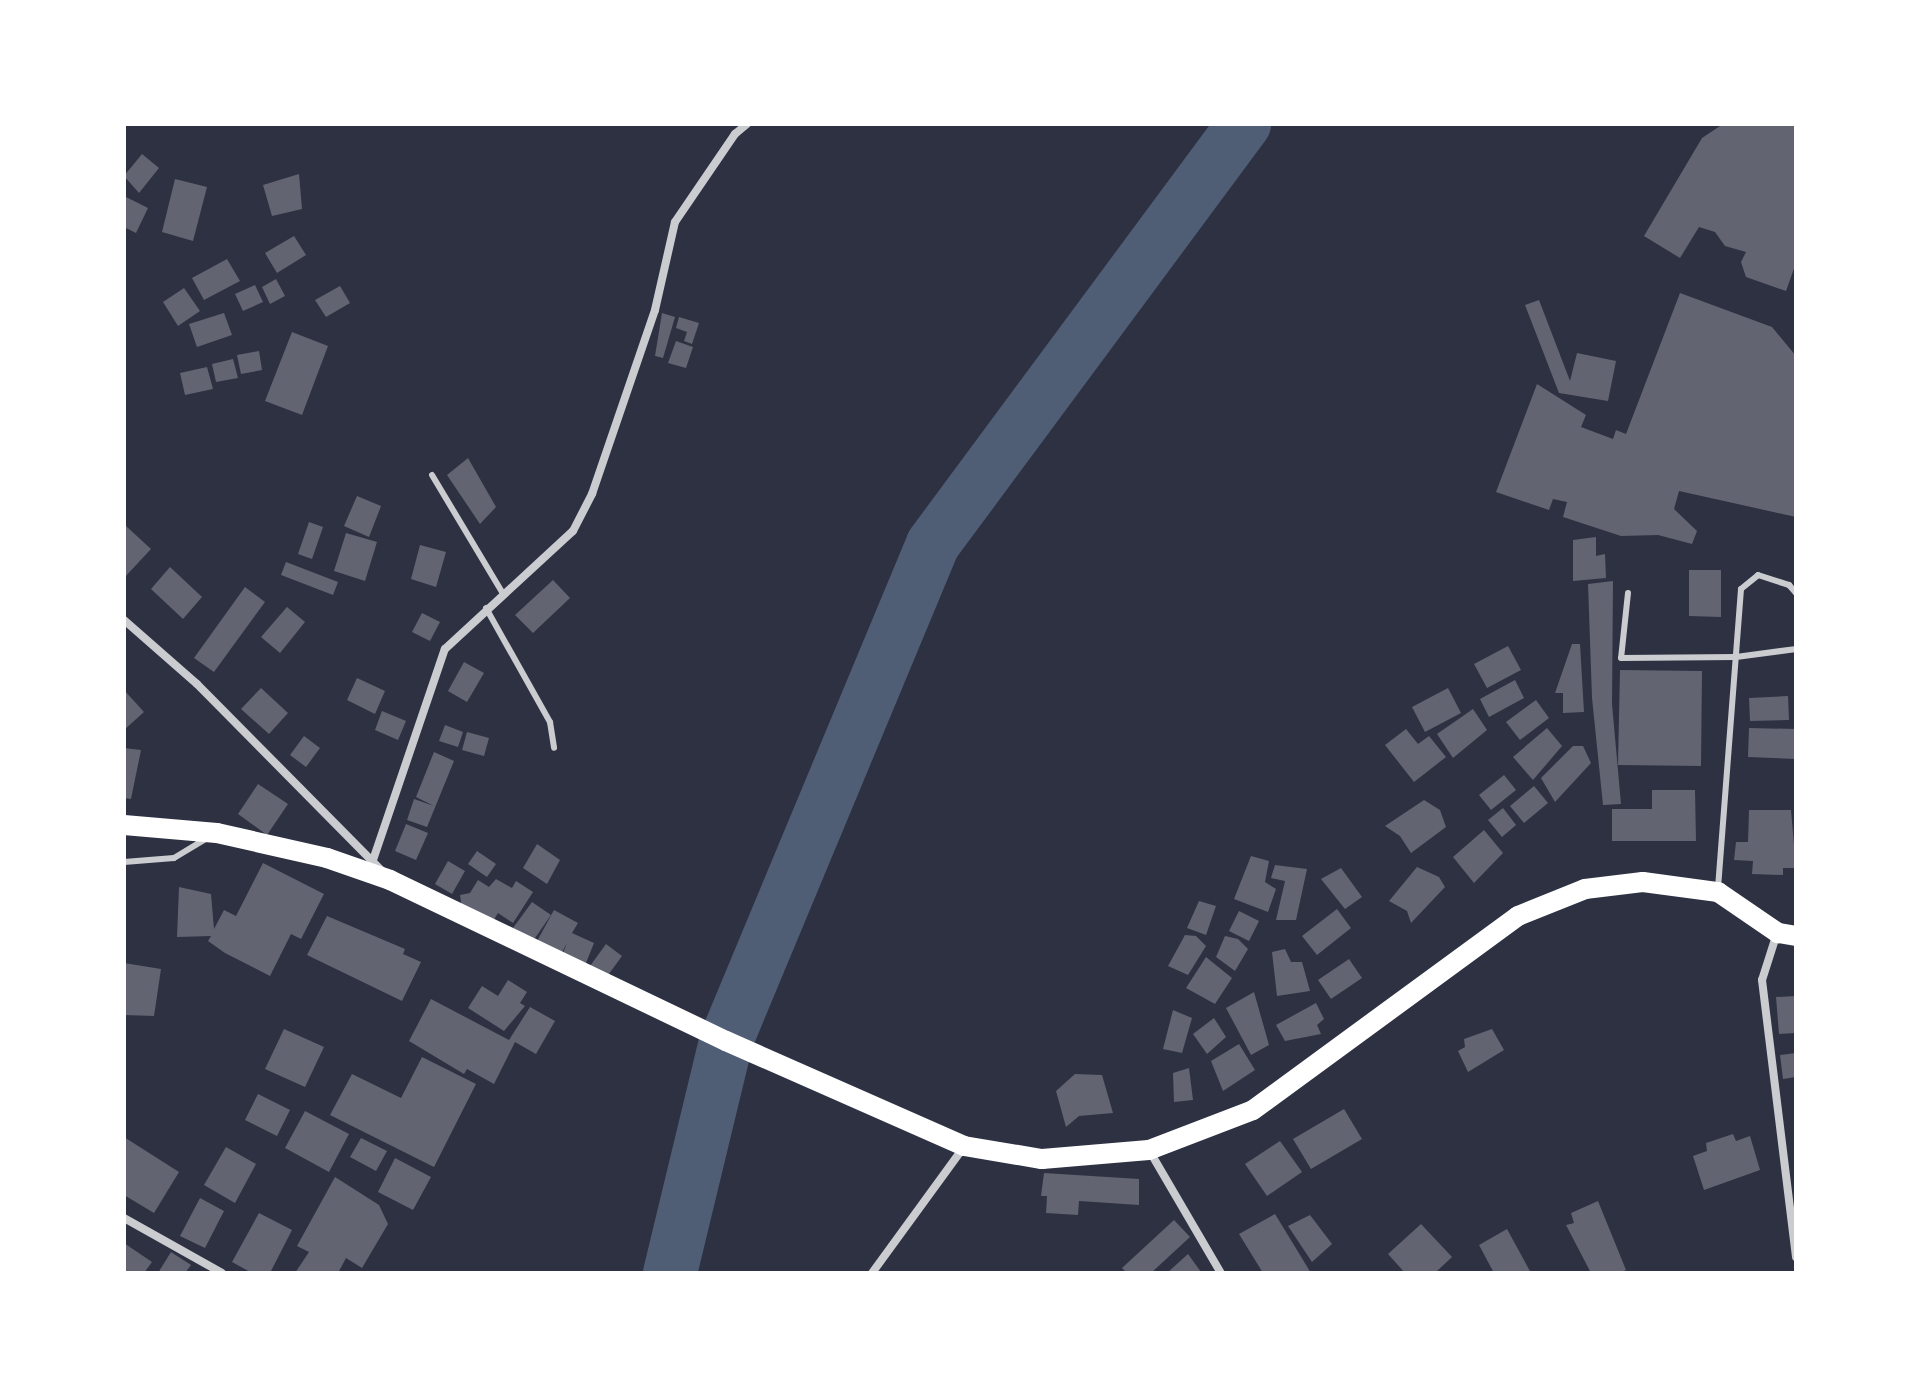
<!DOCTYPE html>
<style>
body{margin:0}
#map{position:relative;width:1920px;height:1397px;overflow:hidden;background:#2d3142;font-family:Raleway,sans-serif}
div>[style]{position:absolute}
.river>*{height:54px;margin:-27px;padding:0 27px;transform-origin:27px;border-radius:27px;background:#4f5d75}
.building>*{inset:0;background:#626471}
.service>*{height:6px;margin:-3px;padding:0 3px;transform-origin:3px;border-radius:3px;background:#caccd0}
.minor>*{height:8px;margin:-4px;padding:0 4px;transform-origin:4px;border-radius:4px;background:#caccd0}
.primary>*{height:20px;margin:-10px;padding:0 10px;transform-origin:10px;border-radius:10px;background:#fff}
span{translate:-50% -50%;white-space:nowrap;text-align:center;line-height:1.15;-webkit-text-stroke:7px #fff;paint-order:stroke}
.frame{position:absolute;inset:0;border:126px solid #fff;pointer-events:none}
</style>
<div id="map">
<div class="river">
<i style="left:670px;top:1273px;width:239px;rotate:-76.4deg"></i>
<i style="left:726px;top:1041px;width:538px;rotate:-67.39deg"></i>
<i style="left:933px;top:544px;width:523px;rotate:-53.48deg"></i>
</div>
<div class="building">
<i style="clip-path:polygon(1723px 124px,1796px 124px,1796px 263px,1786px 291px,1746px 277px,1741px 262px,1746px 252px,1725px 246px,1715px 232px,1699px 227px,1680px 258px,1644px 236px,1702px 138px)"></i>
<i style="clip-path:polygon(142px 154px,159px 168px,139px 193px,124px 176px)"></i>
<i style="clip-path:polygon(299px 174px,302px 209px,272px 216px,263px 185px)"></i>
<i style="clip-path:polygon(175px 179px,207px 187px,193px 241px,162px 232px)"></i>
<i style="clip-path:polygon(124px 196px,148px 208px,136px 233px,124px 227px)"></i>
<i style="clip-path:polygon(294px 236px,306px 255px,277px 273px,265px 253px)"></i>
<i style="clip-path:polygon(227px 259px,240px 281px,204px 300px,192px 278px)"></i>
<i style="clip-path:polygon(276px 279px,285px 296px,270px 304px,262px 287px)"></i>
<i style="clip-path:polygon(255px 285px,263px 302px,243px 311px,235px 294px)"></i>
<i style="clip-path:polygon(340px 286px,350px 303px,326px 317px,315px 300px)"></i>
<i style="clip-path:polygon(184px 288px,200px 311px,178px 326px,163px 302px)"></i>
<i style="clip-path:polygon(1680px 293px,1772px 327px,1796px 356px,1796px 517px,1679px 491px,1674px 509px,1697px 531px,1692px 544px,1658px 535px,1621px 536px,1563px 517px,1567px 502px,1553px 499px,1549px 510px,1496px 492px,1537px 384px,1586px 415px,1581px 427px,1613px 439px,1616px 430px,1626px 434px)"></i>
<i style="clip-path:polygon(1539px 300px,1570px 381px,1577px 353px,1616px 361px,1608px 401px,1559px 393px,1525px 305px)"></i>
<i style="clip-path:polygon(224px 313px,232px 335px,197px 347px,189px 324px)"></i>
<i style="clip-path:polygon(662px 313px,675px 317px,663px 358px,655px 356px)"></i>
<i style="clip-path:polygon(679px 317px,699px 323px,692px 344px,684px 341px,687px 332px,676px 328px)"></i>
<i style="clip-path:polygon(292px 332px,328px 346px,302px 415px,265px 401px)"></i>
<i style="clip-path:polygon(676px 341px,693px 347px,686px 368px,668px 363px)"></i>
<i style="clip-path:polygon(259px 351px,262px 370px,241px 374px,237px 355px)"></i>
<i style="clip-path:polygon(233px 359px,238px 378px,216px 382px,212px 364px)"></i>
<i style="clip-path:polygon(207px 367px,213px 389px,185px 395px,180px 373px)"></i>
<i style="clip-path:polygon(468px 458px,496px 507px,480px 524px,447px 475px)"></i>
<i style="clip-path:polygon(357px 496px,381px 506px,369px 537px,344px 526px)"></i>
<i style="clip-path:polygon(309px 522px,323px 527px,312px 559px,298px 554px)"></i>
<i style="clip-path:polygon(126px 526px,151px 549px,124px 578px,124px 528px)"></i>
<i style="clip-path:polygon(346px 533px,377px 542px,365px 581px,334px 571px)"></i>
<i style="clip-path:polygon(1596px 537px,1596px 556px,1605px 554px,1606px 578px,1573px 581px,1573px 540px)"></i>
<i style="clip-path:polygon(420px 545px,446px 552px,436px 587px,411px 579px)"></i>
<i style="clip-path:polygon(286px 562px,338px 582px,333px 595px,281px 575px)"></i>
<i style="clip-path:polygon(170px 567px,202px 597px,183px 619px,151px 589px)"></i>
<i style="clip-path:polygon(1689px 570px,1721px 570px,1721px 617px,1689px 616px)"></i>
<i style="clip-path:polygon(553px 580px,570px 598px,533px 633px,515px 615px)"></i>
<i style="clip-path:polygon(1613px 581px,1612px 704px,1621px 804px,1603px 805px,1592px 698px,1588px 584px)"></i>
<i style="clip-path:polygon(245px 587px,265px 602px,214px 672px,194px 658px)"></i>
<i style="clip-path:polygon(287px 607px,305px 622px,280px 653px,261px 637px)"></i>
<i style="clip-path:polygon(422px 613px,440px 622px,430px 641px,412px 632px)"></i>
<i style="clip-path:polygon(1572px 644px,1580px 644px,1584px 712px,1563px 713px,1563px 693px,1555px 693px)"></i>
<i style="clip-path:polygon(1508px 646px,1521px 670px,1487px 688px,1474px 664px)"></i>
<i style="clip-path:polygon(464px 662px,484px 673px,467px 702px,448px 691px)"></i>
<i style="clip-path:polygon(1620px 670px,1702px 671px,1701px 766px,1618px 765px)"></i>
<i style="clip-path:polygon(357px 678px,385px 691px,375px 714px,347px 700px)"></i>
<i style="clip-path:polygon(1515px 680px,1524px 698px,1489px 717px,1480px 699px)"></i>
<i style="clip-path:polygon(261px 688px,288px 713px,269px 734px,241px 709px)"></i>
<i style="clip-path:polygon(1448px 688px,1461px 713px,1425px 732px,1412px 707px)"></i>
<i style="clip-path:polygon(124px 690px,144px 712px,124px 730px)"></i>
<i style="clip-path:polygon(1788px 696px,1789px 720px,1750px 721px,1749px 698px)"></i>
<i style="clip-path:polygon(1536px 700px,1549px 718px,1520px 740px,1506px 722px)"></i>
<i style="clip-path:polygon(1473px 709px,1487px 730px,1453px 758px,1437px 734px)"></i>
<i style="clip-path:polygon(382px 711px,406px 721px,398px 740px,375px 730px)"></i>
<i style="clip-path:polygon(445px 725px,463px 732px,458px 747px,439px 741px)"></i>
<i style="clip-path:polygon(1547px 728px,1562px 746px,1533px 780px,1513px 757px)"></i>
<i style="clip-path:polygon(1749px 728px,1796px 729px,1796px 759px,1748px 757px)"></i>
<i style="clip-path:polygon(1406px 729px,1418px 744px,1429px 736px,1446px 757px,1414px 782px,1385px 745px)"></i>
<i style="clip-path:polygon(467px 732px,489px 738px,484px 756px,462px 750px)"></i>
<i style="clip-path:polygon(304px 736px,320px 748px,306px 767px,290px 755px)"></i>
<i style="clip-path:polygon(1573px 746px,1583px 746px,1591px 763px,1555px 802px,1541px 778px)"></i>
<i style="clip-path:polygon(124px 748px,141px 750px,131px 799px,124px 798px)"></i>
<i style="clip-path:polygon(434px 752px,454px 761px,427px 827px,407px 820px,414px 799px,434px 806px,416px 797px)"></i>
<i style="clip-path:polygon(1504px 775px,1516px 790px,1491px 810px,1479px 795px)"></i>
<i style="clip-path:polygon(258px 784px,288px 804px,267px 835px,238px 814px)"></i>
<i style="clip-path:polygon(1534px 786px,1548px 803px,1524px 823px,1510px 806px)"></i>
<i style="clip-path:polygon(1652px 790px,1695px 790px,1696px 841px,1612px 841px,1612px 809px,1652px 809px)"></i>
<i style="clip-path:polygon(1424px 800px,1440px 810px,1446px 827px,1411px 853px,1400px 836px,1385px 826px)"></i>
<i style="clip-path:polygon(1503px 808px,1516px 825px,1502px 837px,1488px 820px)"></i>
<i style="clip-path:polygon(1749px 810px,1791px 810px,1796px 868px,1783px 868px,1783px 875px,1752px 874px,1753px 861px,1734px 860px,1736px 842px,1748px 842px)"></i>
<i style="clip-path:polygon(406px 824px,428px 833px,416px 860px,395px 851px)"></i>
<i style="clip-path:polygon(1484px 830px,1503px 853px,1474px 883px,1453px 857px)"></i>
<i style="clip-path:polygon(537px 844px,560px 860px,547px 884px,523px 868px)"></i>
<i style="clip-path:polygon(477px 851px,496px 864px,487px 877px,468px 864px)"></i>
<i style="clip-path:polygon(1251px 856px,1269px 861px,1265px 882px,1276px 889px,1268px 912px,1234px 899px)"></i>
<i style="clip-path:polygon(448px 861px,465px 871px,452px 894px,435px 884px)"></i>
<i style="clip-path:polygon(263px 863px,324px 894px,301px 939px,291px 934px,270px 976px,225px 953px,208px 941px,211px 936px,177px 937px,179px 887px,211px 894px,214px 929px,224px 910px,236px 916px)"></i>
<i style="clip-path:polygon(1275px 865px,1307px 869px,1296px 920px,1276px 920px,1285px 881px,1271px 878px)"></i>
<i style="clip-path:polygon(1417px 867px,1439px 877px,1445px 887px,1411px 923px,1407px 911px,1389px 901px)"></i>
<i style="clip-path:polygon(1341px 868px,1362px 897px,1345px 909px,1321px 879px)"></i>
<i style="clip-path:polygon(496px 879px,512px 888px,516px 881px,533px 892px,513px 923px,498px 913px,490px 926px,462px 908px,460px 895px,470px 893px,478px 880px,489px 887px)"></i>
<i style="clip-path:polygon(1199px 901px,1216px 906px,1206px 935px,1187px 928px)"></i>
<i style="clip-path:polygon(532px 902px,551px 915px,533px 941px,513px 928px)"></i>
<i style="clip-path:polygon(1337px 909px,1351px 928px,1317px 955px,1302px 936px)"></i>
<i style="clip-path:polygon(554px 910px,578px 923px,572px 933px,594px 943px,584px 968px,561px 958px,567px 943px,560px 956px,536px 943px)"></i>
<i style="clip-path:polygon(1239px 911px,1259px 921px,1249px 941px,1229px 931px)"></i>
<i style="clip-path:polygon(327px 916px,405px 949px,403px 954px,421px 962px,402px 1001px,307px 955px)"></i>
<i style="clip-path:polygon(1185px 935px,1196px 936px,1206px 946px,1188px 975px,1168px 966px)"></i>
<i style="clip-path:polygon(1225px 936px,1238px 939px,1248px 949px,1235px 971px,1216px 957px)"></i>
<i style="clip-path:polygon(606px 944px,622px 956px,606px 978px,590px 966px)"></i>
<i style="clip-path:polygon(1285px 949px,1291px 962px,1302px 962px,1310px 991px,1277px 996px,1272px 952px)"></i>
<i style="clip-path:polygon(1206px 957px,1232px 978px,1215px 1004px,1186px 988px)"></i>
<i style="clip-path:polygon(1349px 959px,1362px 978px,1331px 999px,1318px 980px)"></i>
<i style="clip-path:polygon(124px 963px,161px 969px,154px 1016px,124px 1015px)"></i>
<i style="clip-path:polygon(508px 980px,527px 992px,520px 1003px,525px 1006px,504px 1031px,468px 1008px,482px 986px,498px 996px)"></i>
<i style="clip-path:polygon(1254px 992px,1269px 1045px,1251px 1055px,1226px 1008px)"></i>
<i style="clip-path:polygon(1796px 996px,1796px 1033px,1779px 1034px,1776px 997px)"></i>
<i style="clip-path:polygon(431px 999px,509px 1040px,530px 1007px,555px 1021px,536px 1054px,515px 1042px,494px 1084px,467px 1069px,464px 1074px,409px 1041px)"></i>
<i style="clip-path:polygon(1316px 1003px,1324px 1019px,1317px 1025px,1321px 1034px,1285px 1041px,1276px 1025px)"></i>
<i style="clip-path:polygon(1173px 1010px,1192px 1018px,1182px 1053px,1163px 1049px)"></i>
<i style="clip-path:polygon(1214px 1018px,1226px 1037px,1207px 1054px,1193px 1034px)"></i>
<i style="clip-path:polygon(284px 1029px,324px 1047px,305px 1087px,265px 1069px)"></i>
<i style="clip-path:polygon(1492px 1029px,1504px 1050px,1468px 1072px,1458px 1051px,1465px 1047px,1464px 1039px)"></i>
<i style="clip-path:polygon(1239px 1044px,1255px 1070px,1223px 1091px,1211px 1061px)"></i>
<i style="clip-path:polygon(1796px 1053px,1796px 1077px,1783px 1079px,1780px 1055px)"></i>
<i style="clip-path:polygon(422px 1057px,476px 1084px,434px 1167px,330px 1115px,352px 1074px,401px 1098px)"></i>
<i style="clip-path:polygon(1189px 1068px,1193px 1100px,1174px 1102px,1173px 1073px)"></i>
<i style="clip-path:polygon(1075px 1074px,1102px 1075px,1113px 1113px,1079px 1116px,1066px 1127px,1056px 1091px)"></i>
<i style="clip-path:polygon(258px 1094px,290px 1110px,277px 1136px,245px 1120px)"></i>
<i style="clip-path:polygon(1344px 1109px,1362px 1139px,1311px 1169px,1293px 1139px)"></i>
<i style="clip-path:polygon(305px 1111px,349px 1134px,329px 1172px,285px 1148px)"></i>
<i style="clip-path:polygon(1733px 1134px,1736px 1141px,1750px 1136px,1760px 1170px,1704px 1190px,1693px 1156px,1707px 1151px,1706px 1143px)"></i>
<i style="clip-path:polygon(124px 1137px,179px 1172px,154px 1213px,124px 1195px)"></i>
<i style="clip-path:polygon(361px 1138px,387px 1151px,376px 1171px,350px 1157px)"></i>
<i style="clip-path:polygon(1280px 1141px,1302px 1172px,1267px 1196px,1245px 1164px)"></i>
<i style="clip-path:polygon(226px 1147px,256px 1164px,235px 1203px,204px 1185px)"></i>
<i style="clip-path:polygon(395px 1158px,431px 1177px,413px 1210px,378px 1192px)"></i>
<i style="clip-path:polygon(1044px 1173px,1139px 1179px,1139px 1205px,1079px 1201px,1078px 1215px,1046px 1213px,1047px 1196px,1041px 1196px)"></i>
<i style="clip-path:polygon(335px 1177px,379px 1205px,388px 1224px,362px 1268px,346px 1258px,338px 1273px,295px 1273px,309px 1252px,297px 1246px)"></i>
<i style="clip-path:polygon(200px 1198px,224px 1211px,205px 1248px,180px 1236px)"></i>
<i style="clip-path:polygon(1598px 1201px,1626px 1270px,1620px 1273px,1591px 1273px,1566px 1225px,1574px 1223px,1571px 1213px)"></i>
<i style="clip-path:polygon(259px 1213px,292px 1230px,270px 1273px,252px 1273px,232px 1262px)"></i>
<i style="clip-path:polygon(1275px 1214px,1311px 1273px,1263px 1273px,1239px 1234px)"></i>
<i style="clip-path:polygon(1310px 1215px,1332px 1244px,1312px 1262px,1288px 1226px)"></i>
<i style="clip-path:polygon(1174px 1220px,1190px 1237px,1151px 1273px,1127px 1273px,1122px 1268px)"></i>
<i style="clip-path:polygon(1421px 1224px,1452px 1257px,1435px 1273px,1405px 1273px,1388px 1254px)"></i>
<i style="clip-path:polygon(1507px 1229px,1531px 1273px,1494px 1273px,1479px 1245px)"></i>
<i style="clip-path:polygon(124px 1243px,152px 1262px,144px 1273px,124px 1273px)"></i>
<i style="clip-path:polygon(171px 1252px,191px 1265px,185px 1273px,158px 1273px)"></i>
<i style="clip-path:polygon(1188px 1254px,1201px 1272px,1167px 1273px)"></i>
</div>
<div class="service">
<i style="left:432px;top:475px;width:136px;rotate:59.1deg"></i>
<i style="left:1628px;top:593px;width:65px;rotate:96.1deg"></i>
<i style="left:1621px;top:658px;width:115px;rotate:-0.5deg"></i>
<i style="left:1736px;top:657px;width:61px;rotate:-7.6deg"></i>
<i style="left:486px;top:608px;width:131px;rotate:60.7deg"></i>
<i style="left:550px;top:722px;width:26px;rotate:81deg"></i>
<i style="left:124px;top:862px;width:50px;rotate:-4.6deg"></i>
<i style="left:174px;top:858px;width:37px;rotate:-31deg"></i>
<i style="left:1718px;top:888px;width:300px;rotate:-85.6deg"></i>
<i style="left:1741px;top:589px;width:22px;rotate:-39deg"></i>
<i style="left:1758px;top:575px;width:33px;rotate:18deg"></i>
<i style="left:1789px;top:585px;width:11px;rotate:49deg"></i>
</div>
<div class="minor">
<i style="left:124px;top:620px;width:97px;rotate:41.2deg"></i>
<i style="left:197px;top:684px;width:266px;rotate:45.3deg"></i>
<i style="left:373px;top:860px;width:223px;rotate:-71.2deg"></i>
<i style="left:445px;top:649px;width:174px;rotate:-42.7deg"></i>
<i style="left:573px;top:531px;width:42px;rotate:-62.8deg"></i>
<i style="left:592px;top:494px;width:194px;rotate:-71.1deg"></i>
<i style="left:655px;top:310px;width:90px;rotate:-77.2deg"></i>
<i style="left:675px;top:222px;width:107px;rotate:-55.7deg"></i>
<i style="left:735px;top:134px;width:16px;rotate:-40deg"></i>
<i style="left:1777px;top:933px;width:49px;rotate:107.7deg"></i>
<i style="left:1762px;top:980px;width:279px;rotate:83deg"></i>
<i style="left:1149px;top:1150px;width:143px;rotate:59.7deg"></i>
<i style="left:124px;top:1218px;width:112px;rotate:29.3deg"></i>
<i style="left:872px;top:1273px;width:156px;rotate:-53.9deg"></i>
</div>
<div class="primary">
<i style="left:124px;top:825px;width:93px;rotate:4.9deg"></i>
<i style="left:217px;top:833px;width:113px;rotate:12.8deg"></i>
<i style="left:327px;top:858px;width:67px;rotate:19.2deg"></i>
<i style="left:390px;top:880px;width:373px;rotate:25.6deg"></i>
<i style="left:726px;top:1041px;width:260px;rotate:23.8deg"></i>
<i style="left:964px;top:1146px;width:79px;rotate:9.5deg"></i>
<i style="left:1042px;top:1159px;width:107px;rotate:-4.8deg"></i>
<i style="left:1149px;top:1150px;width:111px;rotate:-21deg"></i>
<i style="left:1253px;top:1110px;width:328px;rotate:-36.2deg"></i>
<i style="left:1518px;top:916px;width:72px;rotate:-21.9deg"></i>
<i style="left:1585px;top:889px;width:58px;rotate:-6.9deg"></i>
<i style="left:1643px;top:882px;width:76px;rotate:7.6deg"></i>
<i style="left:1718px;top:892px;width:73px;rotate:34.3deg"></i>
<i style="left:1778px;top:933px;width:18px;rotate:9deg"></i>
</div>
<div class="frame"></div>
</div>
